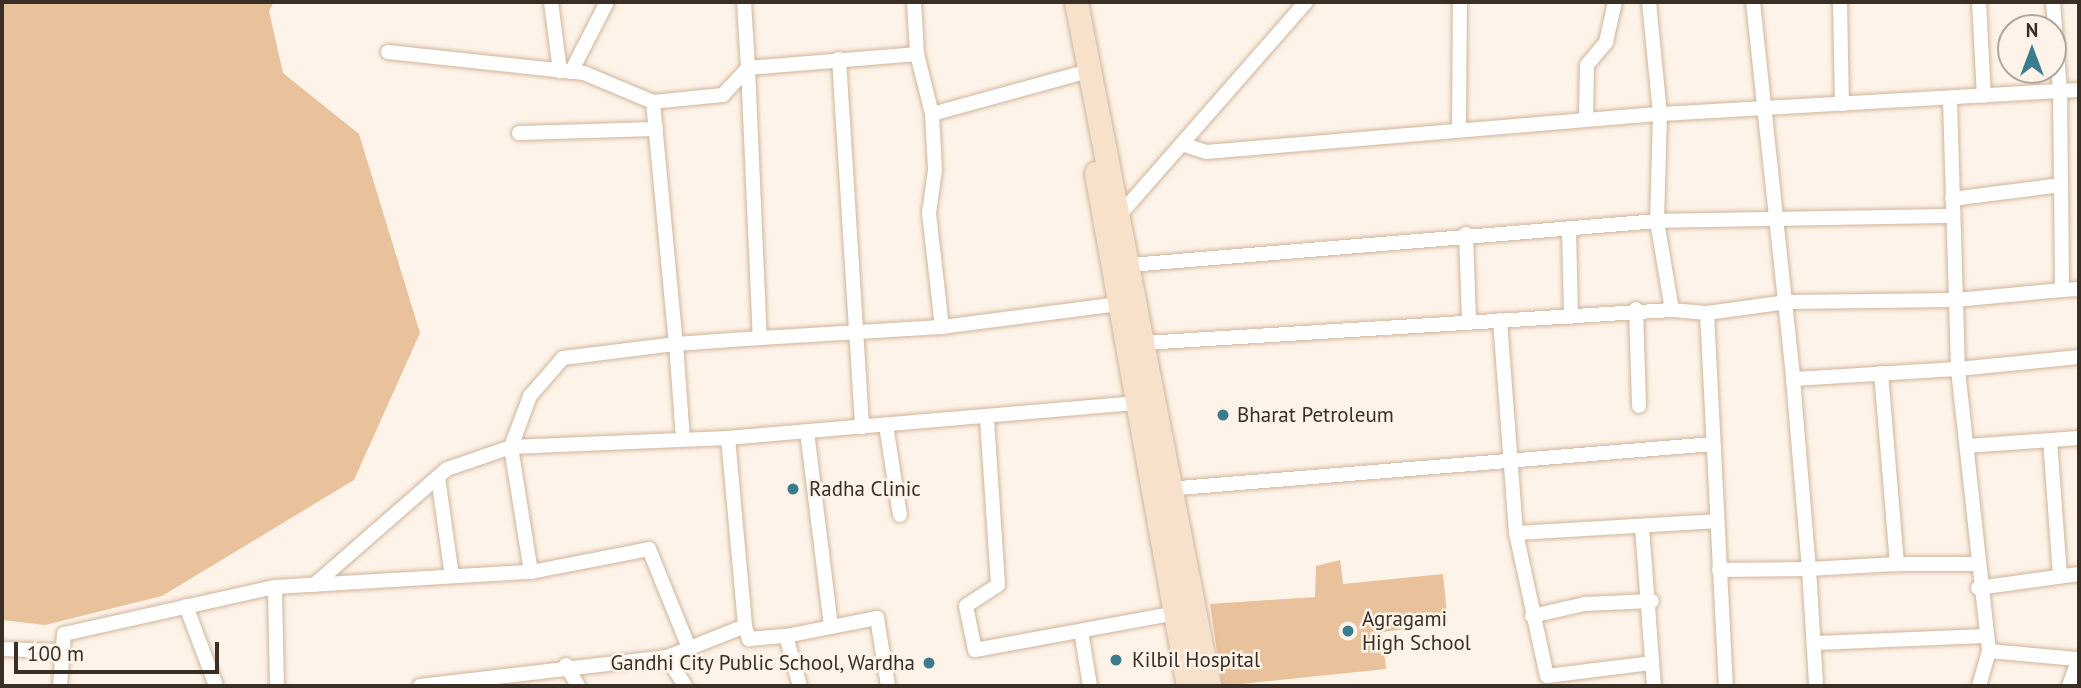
<!DOCTYPE html>
<style>
body{margin:0}
#map{position:relative;width:2081px;height:688px;overflow:hidden;background:#fef3e8;font-family:"PT Sans",sans-serif}
div>[style]{position:absolute}
.green>*{inset:0;background:#e9c29c}
.roads{filter:drop-shadow(0 0 2px #cfb59c) drop-shadow(0 0 2px #cfb59c)}
.street>*{height:14px;margin:-7px;padding:0 7px;transform-origin:7px;border-radius:7px;background:#fff}
.primary>*{height:23px;margin:-11.5px;padding:0 11.5px;transform-origin:11.5px;border-radius:11.5px;background:#f8e1ca}
.dots>*{width:19px;height:19px;translate:-50% -50%;box-sizing:border-box;border:4px solid #fef3e8;border-radius:50%}
span{translate:-50% -50%;white-space:nowrap;text-align:center;line-height:1.15;-webkit-text-stroke:5px #fef3e8;paint-order:stroke}
.poi-label{font-size:21px;color:#392f25}
.left{translate:0 -50%;text-align:left}
.right{translate:-100% -50%;text-align:right}
.frame{position:absolute;inset:0;border:4px solid #392f25;pointer-events:none}
.north{position:absolute;left:1997px;top:14px;width:70px;height:70px;box-sizing:border-box;background:#fef3e8;border:2px solid #afa59a;border-radius:50%;rotate:0deg;font-size:19px;font-weight:700;line-height:28px;text-align:center;color:#392f25}
.north::after{content:'';display:block;margin:auto;width:24px;height:32px;background:#3b7d8e;clip-path:polygon(50% 0,100% 100%,50% 72%,0 100%)}
.scale{position:absolute;left:14px;top:642px;width:205px;height:32px;box-sizing:border-box;border:4px solid #392f25;border-top:0;padding-left:9px;font-size:21px;line-height:24px;white-space:nowrap;color:#392f25;-webkit-text-stroke:5px #fef3e8;paint-order:stroke}
</style>
<div id="map">
<div class="green">
<i style="clip-path:polygon(2px 2px,274px 2px,269px 11px,283px 73px,359px 134px,420px 333px,354px 480px,162px 596px,45px 625px,2px 620px)"></i>
<i style="clip-path:polygon(1340px 560px,1343px 584px,1443px 574px,1448px 624px,1382px 632px,1386px 669px,1222px 686px,1210px 604px,1315px 597px,1316px 566px)"></i>
</div>
<div class="roads">
<div class="street">
<i style="left:551px;top:2px;width:70px;rotate:82.6deg"></i>
<i style="left:744px;top:2px;width:66px;rotate:86.5deg"></i>
<i style="left:748px;top:68px;width:170px;rotate:-4.7deg"></i>
<i style="left:917px;top:54px;width:62px;rotate:76deg"></i>
<i style="left:932px;top:114px;width:150px;rotate:-15.4deg"></i>
<i style="left:914px;top:2px;width:52px;rotate:86.7deg"></i>
<i style="left:1753px;top:2px;width:379px;rotate:83.9deg"></i>
<i style="left:1793px;top:379px;width:165px;rotate:-3.5deg"></i>
<i style="left:1958px;top:369px;width:271px;rotate:-91.7deg"></i>
<i style="left:1840px;top:2px;width:102px;rotate:88.9deg"></i>
<i style="left:1979px;top:2px;width:94px;rotate:87deg"></i>
<i style="left:388px;top:52px;width:197px;rotate:6.1deg"></i>
<i style="left:584px;top:73px;width:75px;rotate:22.8deg"></i>
<i style="left:839px;top:59px;width:369px;rotate:86.4deg"></i>
<i style="left:748px;top:68px;width:270px;rotate:87.5deg"></i>
<i style="left:760px;top:338px;width:182px;rotate:-3.5deg"></i>
<i style="left:748px;top:68px;width:37px;rotate:133deg"></i>
<i style="left:723px;top:95px;width:70px;rotate:174.3deg"></i>
<i style="left:653px;top:102px;width:243px;rotate:84.6deg"></i>
<i style="left:676px;top:344px;width:84px;rotate:-4.1deg"></i>
<i style="left:571px;top:72px;width:79px;rotate:-62.8deg"></i>
<i style="left:932px;top:114px;width:56px;rotate:86.9deg"></i>
<i style="left:935px;top:170px;width:43px;rotate:97.9deg"></i>
<i style="left:929px;top:213px;width:115px;rotate:83.5deg"></i>
<i style="left:942px;top:327px;width:177px;rotate:-7.4deg"></i>
<i style="left:1586px;top:120px;width:55px;rotate:-89deg"></i>
<i style="left:1587px;top:65px;width:30px;rotate:-50deg"></i>
<i style="left:1606px;top:42px;width:41px;rotate:-77.3deg"></i>
<i style="left:1459px;top:130px;width:128px;rotate:-89.6deg"></i>
<i style="left:519px;top:133px;width:137px;rotate:-1.7deg"></i>
<i style="left:1185px;top:145px;width:22px;rotate:18deg"></i>
<i style="left:1206px;top:152px;width:456px;rotate:-4.8deg"></i>
<i style="left:1660px;top:114px;width:113px;rotate:-95.6deg"></i>
<i style="left:1952px;top:199px;width:110px;rotate:-7.3deg"></i>
<i style="left:2061px;top:185px;width:94px;rotate:-90.6deg"></i>
<i style="left:2060px;top:91px;width:19px;rotate:-3deg"></i>
<i style="left:1115px;top:220px;width:290px;rotate:-48.8deg"></i>
<i style="left:1569px;top:228px;width:89px;rotate:88.7deg"></i>
<i style="left:1466px;top:234px;width:88px;rotate:88deg"></i>
<i style="left:1130px;top:265px;width:529px;rotate:-4.77deg"></i>
<i style="left:1657px;top:221px;width:107px;rotate:-88.4deg"></i>
<i style="left:1660px;top:114px;width:401px;rotate:-3.3deg"></i>
<i style="left:2060px;top:91px;width:89px;rotate:-94.5deg"></i>
<i style="left:2062px;top:290px;width:17px;rotate:-3deg"></i>
<i style="left:1636px;top:309px;width:97px;rotate:88.2deg"></i>
<i style="left:1672px;top:310px;width:35px;rotate:5deg"></i>
<i style="left:1707px;top:313px;width:373px;rotate:87.1deg"></i>
<i style="left:1707px;top:313px;width:81px;rotate:-7.8deg"></i>
<i style="left:1787px;top:302px;width:169px;rotate:-0.7deg"></i>
<i style="left:1956px;top:300px;width:106px;rotate:-5.4deg"></i>
<i style="left:2062px;top:290px;width:105px;rotate:-90.5deg"></i>
<i style="left:1500px;top:320px;width:214px;rotate:85.7deg"></i>
<i style="left:1516px;top:533px;width:146px;rotate:77.8deg"></i>
<i style="left:1547px;top:676px;width:106px;rotate:-7.1deg"></i>
<i style="left:1144px;top:343px;width:529px;rotate:-3.58deg"></i>
<i style="left:1672px;top:310px;width:90px;rotate:-99.6deg"></i>
<i style="left:1657px;top:221px;width:296px;rotate:-1deg"></i>
<i style="left:1881px;top:373px;width:192px;rotate:85.2deg"></i>
<i style="left:1897px;top:564px;width:80px"></i>
<i style="left:1793px;top:379px;width:191px;rotate:85.2deg"></i>
<i style="left:1809px;top:569px;width:88px;rotate:-3.3deg"></i>
<i style="left:987px;top:419px;width:166px;rotate:86.2deg"></i>
<i style="left:998px;top:585px;width:38px;rotate:147deg"></i>
<i style="left:966px;top:606px;width:45px;rotate:78.4deg"></i>
<i style="left:975px;top:650px;width:200px;rotate:-10.4deg"></i>
<i style="left:886px;top:425px;width:91px;rotate:81.2deg"></i>
<i style="left:807px;top:431px;width:197px;rotate:83deg"></i>
<i style="left:728px;top:438px;width:189px;rotate:84.8deg"></i>
<i style="left:2050px;top:440px;width:135px;rotate:85.8deg"></i>
<i style="left:1967px;top:446px;width:112px;rotate:-4.1deg"></i>
<i style="left:438px;top:477px;width:100px;rotate:82deg"></i>
<i style="left:1167px;top:489px;width:548px;rotate:-4.71deg"></i>
<i style="left:1642px;top:527px;width:159px;rotate:85.7deg"></i>
<i style="left:1516px;top:533px;width:200px;rotate:-3.4deg"></i>
<i style="left:1719px;top:570px;width:90px;rotate:-0.6deg"></i>
<i style="left:1809px;top:569px;width:115px;rotate:86.5deg"></i>
<i style="left:531px;top:572px;width:127px;rotate:-99.1deg"></i>
<i style="left:511px;top:447px;width:217px;rotate:-2.4deg"></i>
<i style="left:728px;top:438px;width:407px;rotate:-4.9deg"></i>
<i style="left:314px;top:585px;width:176px;rotate:-41.1deg"></i>
<i style="left:447px;top:469px;width:68px;rotate:-19deg"></i>
<i style="left:511px;top:447px;width:54px;rotate:-69.6deg"></i>
<i style="left:530px;top:396px;width:50px;rotate:-49deg"></i>
<i style="left:563px;top:358px;width:114px;rotate:-7.1deg"></i>
<i style="left:676px;top:344px;width:96px;rotate:85.8deg"></i>
<i style="left:1978px;top:588px;width:102px;rotate:-7.9deg"></i>
<i style="left:186px;top:606px;width:85px;rotate:69.4deg"></i>
<i style="left:1532px;top:616px;width:54px;rotate:-12.8deg"></i>
<i style="left:1585px;top:604px;width:67px;rotate:-2.6deg"></i>
<i style="left:1081px;top:631px;width:56px;rotate:80.7deg"></i>
<i style="left:786px;top:636px;width:52px;rotate:74.4deg"></i>
<i style="left:1817px;top:643px;width:168px;rotate:-2.4deg"></i>
<i style="left:2px;top:649px;width:57px;rotate:2deg"></i>
<i style="left:1989px;top:651px;width:88px;rotate:5.2deg"></i>
<i style="left:667px;top:657px;width:34px;rotate:58deg"></i>
<i style="left:566px;top:665px;width:24px;rotate:60deg"></i>
<i style="left:60px;top:686px;width:52px;rotate:-85.6deg"></i>
<i style="left:64px;top:634px;width:216px;rotate:-12.6deg"></i>
<i style="left:277px;top:686px;width:99px;rotate:-91.2deg"></i>
<i style="left:275px;top:587px;width:256px;rotate:-3.4deg"></i>
<i style="left:531px;top:572px;width:120px;rotate:-11deg"></i>
<i style="left:649px;top:549px;width:107px;rotate:68deg"></i>
<i style="left:420px;top:686px;width:249px;rotate:-6.7deg"></i>
<i style="left:667px;top:657px;width:84px;rotate:-21.7deg"></i>
<i style="left:745px;top:626px;width:14px;rotate:73deg"></i>
<i style="left:749px;top:639px;width:37px;rotate:-5deg"></i>
<i style="left:786px;top:636px;width:93px;rotate:-11.2deg"></i>
<i style="left:877px;top:618px;width:69px;rotate:80.8deg"></i>
<i style="left:1979px;top:686px;width:36px;rotate:-74deg"></i>
<i style="left:1989px;top:651px;width:284px;rotate:-96.3deg"></i>
<i style="left:1958px;top:369px;width:122px;rotate:-5.7deg"></i>
<i style="left:2069px;top:686px;width:29px;rotate:-70deg"></i>
</div>
<div class="primary">
<i style="left:1076px;top:2px;width:697px;rotate:79deg"></i>
<i style="left:1096px;top:173px;width:521px;rotate:79.83deg"></i>
</div>
</div>
<div class="dots">
<i style="left:1223px;top:415px;background:#3b7d8e"></i>
<i style="left:793px;top:489px;background:#3b7d8e"></i>
<i style="left:1348px;top:631px;background:#3b7d8e"></i>
<i style="left:1116px;top:660px;background:#3b7d8e"></i>
<i style="left:929px;top:663px;background:#3b7d8e"></i>
</div>
<div class="poi-label">
<span class="left" style="left:1237px;top:415px">Bharat Petroleum</span>
<span class="left" style="left:809px;top:489px">Radha Clinic</span>
<span class="left" style="left:1362px;top:631px">Agragami<br>High School</span>
<span class="left" style="left:1132px;top:660px">Kilbil Hospital</span>
<span class="right" style="left:915px;top:663px">Gandhi City Public School, Wardha</span>
</div>
<div class="frame"></div>
<div class="north">N</div>
<div class="scale">100 m</div>
</div>
